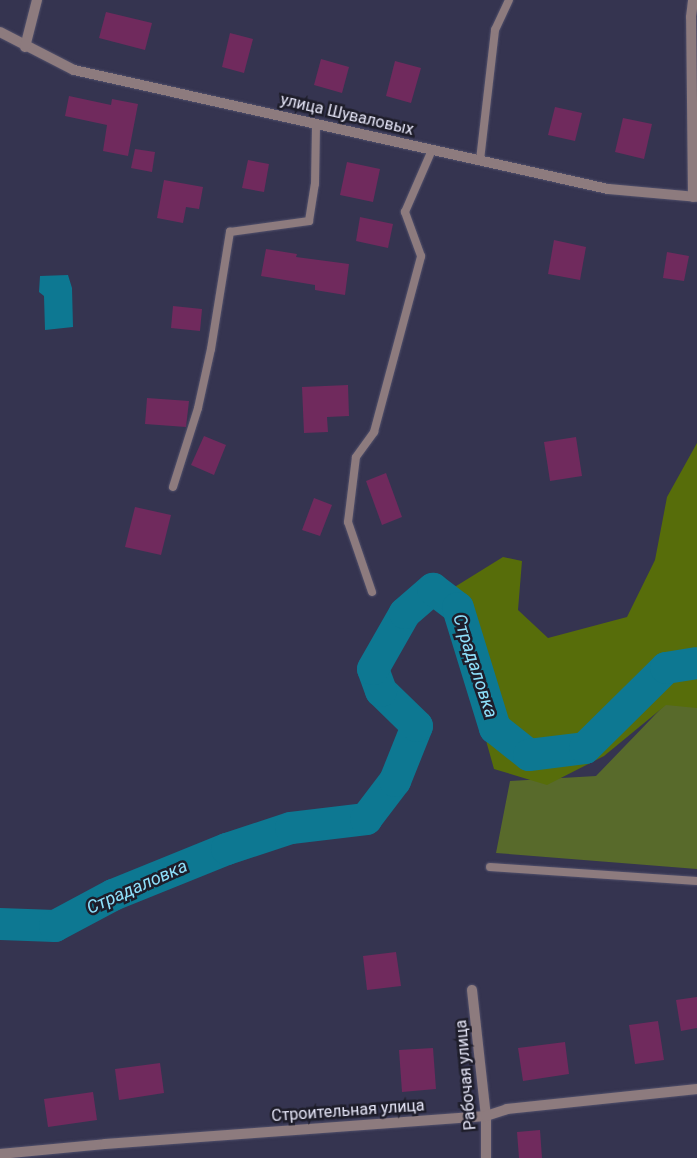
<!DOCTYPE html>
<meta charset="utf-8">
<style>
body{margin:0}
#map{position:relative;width:697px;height:1158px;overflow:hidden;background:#353450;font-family:Roboto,sans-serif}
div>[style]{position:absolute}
.green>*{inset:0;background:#586a2b}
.forest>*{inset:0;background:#576d0a}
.water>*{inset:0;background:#0d7892}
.river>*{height:32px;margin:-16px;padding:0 16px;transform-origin:16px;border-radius:16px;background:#0d7892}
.building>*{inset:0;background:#702a5d}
.roads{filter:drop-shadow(0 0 1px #51506b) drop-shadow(0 0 1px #51506b)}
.lane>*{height:8px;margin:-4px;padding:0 4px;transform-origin:4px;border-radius:4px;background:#8d7b7e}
.street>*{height:10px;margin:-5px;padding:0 5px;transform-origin:5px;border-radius:5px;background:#8d7b7e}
span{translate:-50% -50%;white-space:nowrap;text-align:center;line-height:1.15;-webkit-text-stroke:5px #1e1d2a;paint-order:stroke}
.street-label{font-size:16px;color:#e5e5f7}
.water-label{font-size:18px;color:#8fe1fc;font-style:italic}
</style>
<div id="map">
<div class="green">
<i style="clip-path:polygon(697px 681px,697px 869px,496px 853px,510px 781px,596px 776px,679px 690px)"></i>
</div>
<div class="forest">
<i style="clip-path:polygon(697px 443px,697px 708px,666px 705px,604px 756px,547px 785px,494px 769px,478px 712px,455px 651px,453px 588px,503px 557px,522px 561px,518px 610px,548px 638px,627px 617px,655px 560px,667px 497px)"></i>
</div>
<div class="water">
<i style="clip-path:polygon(68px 275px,72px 288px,73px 327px,45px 330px,44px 296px,39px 292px,40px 276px)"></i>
</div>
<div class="river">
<i style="left:0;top:924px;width:55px;rotate:2.1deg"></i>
<i style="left:55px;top:926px;width:66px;rotate:-28.1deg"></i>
<i style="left:113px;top:895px;width:123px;rotate:-22deg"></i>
<i style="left:227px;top:849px;width:67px;rotate:-18.2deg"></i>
<i style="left:291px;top:828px;width:76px;rotate:-6.8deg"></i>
<i style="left:366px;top:819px;width:48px;rotate:-52.7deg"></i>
<i style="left:395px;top:781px;width:59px;rotate:-68.2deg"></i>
<i style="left:417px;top:726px;width:50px;rotate:-135.8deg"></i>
<i style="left:381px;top:691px;width:23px;rotate:-110deg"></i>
<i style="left:373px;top:669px;width:64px;rotate:-60.3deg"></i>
<i style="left:405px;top:613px;width:37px;rotate:-41deg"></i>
<i style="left:433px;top:589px;width:31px;rotate:37deg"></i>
<i style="left:458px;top:608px;width:126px;rotate:72.9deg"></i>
<i style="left:495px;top:728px;width:43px;rotate:38.5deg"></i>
<i style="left:529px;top:755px;width:56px;rotate:-7.1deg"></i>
<i style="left:585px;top:748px;width:114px;rotate:-44.6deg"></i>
<i style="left:666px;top:668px;width:31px;rotate:-9deg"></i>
</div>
<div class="building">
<i style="clip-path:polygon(106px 12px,152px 23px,145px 50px,99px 38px)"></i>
<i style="clip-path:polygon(230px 33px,253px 39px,244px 73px,222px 67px)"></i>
<i style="clip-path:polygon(321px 59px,349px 67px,342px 93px,314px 85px)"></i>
<i style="clip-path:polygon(395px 61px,421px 68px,411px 103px,386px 96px)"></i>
<i style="clip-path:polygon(69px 96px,111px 105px,112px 99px,138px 104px,128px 156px,103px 151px,107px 125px,65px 116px)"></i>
<i style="clip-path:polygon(555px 107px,582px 113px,575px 141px,548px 135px)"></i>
<i style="clip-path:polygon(623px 118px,652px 124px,644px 159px,615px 152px)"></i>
<i style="clip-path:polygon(135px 149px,155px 152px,152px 172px,131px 168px)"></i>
<i style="clip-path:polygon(248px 160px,269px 164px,264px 192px,242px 188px)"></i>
<i style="clip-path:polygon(347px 162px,380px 169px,373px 202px,340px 195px)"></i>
<i style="clip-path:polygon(164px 180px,203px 187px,199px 209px,186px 207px,183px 223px,157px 218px)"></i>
<i style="clip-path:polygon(360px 217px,393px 224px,388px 248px,356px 241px)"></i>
<i style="clip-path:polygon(554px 240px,586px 247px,580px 280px,548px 274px)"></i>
<i style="clip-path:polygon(266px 249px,297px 254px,296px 257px,349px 264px,345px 295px,315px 290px,315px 285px,261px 276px)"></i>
<i style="clip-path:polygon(667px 252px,689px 256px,684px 281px,663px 278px)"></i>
<i style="clip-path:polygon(173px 306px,202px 309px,200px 331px,171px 328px)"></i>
<i style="clip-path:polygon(348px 385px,349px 416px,327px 417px,328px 432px,304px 433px,302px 387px)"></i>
<i style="clip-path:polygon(147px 398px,189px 401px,186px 427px,145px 424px)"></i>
<i style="clip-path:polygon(204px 436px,226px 445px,214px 475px,191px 465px)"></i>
<i style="clip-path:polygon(576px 437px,582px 476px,550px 481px,544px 442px)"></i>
<i style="clip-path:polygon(386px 473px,402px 517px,382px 525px,366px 481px)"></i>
<i style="clip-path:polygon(314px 498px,332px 505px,320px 536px,302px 530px)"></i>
<i style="clip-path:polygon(135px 507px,171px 515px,161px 555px,125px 547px)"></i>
<i style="clip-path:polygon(396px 952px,401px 986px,367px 990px,363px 956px)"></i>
<i style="clip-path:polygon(697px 997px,697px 1028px,681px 1031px,676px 1000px)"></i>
<i style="clip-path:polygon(658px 1021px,664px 1060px,635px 1064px,629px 1025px)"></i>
<i style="clip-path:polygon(565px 1042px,569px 1074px,523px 1081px,518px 1048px)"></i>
<i style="clip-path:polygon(433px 1048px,436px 1089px,402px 1092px,399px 1050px)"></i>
<i style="clip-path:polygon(160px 1063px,164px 1093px,119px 1100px,115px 1069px)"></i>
<i style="clip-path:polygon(93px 1092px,97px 1120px,48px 1127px,44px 1099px)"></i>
<i style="clip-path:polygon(540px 1130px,542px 1158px,519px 1158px,517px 1132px)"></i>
</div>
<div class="roads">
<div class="lane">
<i style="left:480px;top:160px;width:131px;rotate:-83.4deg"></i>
<i style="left:495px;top:30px;width:33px;rotate:-65deg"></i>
<i style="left:173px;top:487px;width:83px;rotate:-72.4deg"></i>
<i style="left:198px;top:408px;width:60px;rotate:-77.6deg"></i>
<i style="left:211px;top:349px;width:119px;rotate:-80.8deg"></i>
<i style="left:230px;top:232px;width:80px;rotate:-7.9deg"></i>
<i style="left:309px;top:221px;width:37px;rotate:-81deg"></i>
<i style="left:315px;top:184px;width:60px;rotate:-89deg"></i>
<i style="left:372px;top:592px;width:74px;rotate:-108.9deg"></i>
<i style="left:348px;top:522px;width:65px;rotate:-83deg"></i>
<i style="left:356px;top:457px;width:31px;rotate:-54deg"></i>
<i style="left:374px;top:432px;width:182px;rotate:-75deg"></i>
<i style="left:421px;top:256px;width:47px;rotate:-110deg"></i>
<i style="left:405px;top:212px;width:68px;rotate:-66.5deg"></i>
<i style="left:490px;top:867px;width:207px;rotate:3.9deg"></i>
</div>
<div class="street">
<i style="left:0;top:32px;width:83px;rotate:27.2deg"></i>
<i style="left:74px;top:70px;width:547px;rotate:12.56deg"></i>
<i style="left:608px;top:189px;width:89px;rotate:5.1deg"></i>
<i style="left:25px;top:47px;width:49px;rotate:-75.7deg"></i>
<i style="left:693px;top:197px;width:180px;rotate:-90.6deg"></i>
<i style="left:691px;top:17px;width:17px;rotate:-83deg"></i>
<i style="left:472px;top:990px;width:127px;rotate:83.7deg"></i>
<i style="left:486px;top:1116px;width:42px;rotate:90deg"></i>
<i style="left:0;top:1154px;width:105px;rotate:-5.4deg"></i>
<i style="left:105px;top:1144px;width:382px;rotate:-4.2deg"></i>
<i style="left:486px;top:1116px;width:22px;rotate:-18deg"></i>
<i style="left:507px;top:1109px;width:191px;rotate:-6deg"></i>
</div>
</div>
<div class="street-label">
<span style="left:347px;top:115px;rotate:13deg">улица Шуваловых</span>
<span style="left:466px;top:1075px;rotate:-95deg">Рабочая улица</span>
<span style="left:348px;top:1111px;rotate:-4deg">Строительная улица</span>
</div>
<div class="water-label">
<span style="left:475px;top:666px;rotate:72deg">Страдаловка</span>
<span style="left:137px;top:887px;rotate:-24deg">Страдаловка</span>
</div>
</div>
